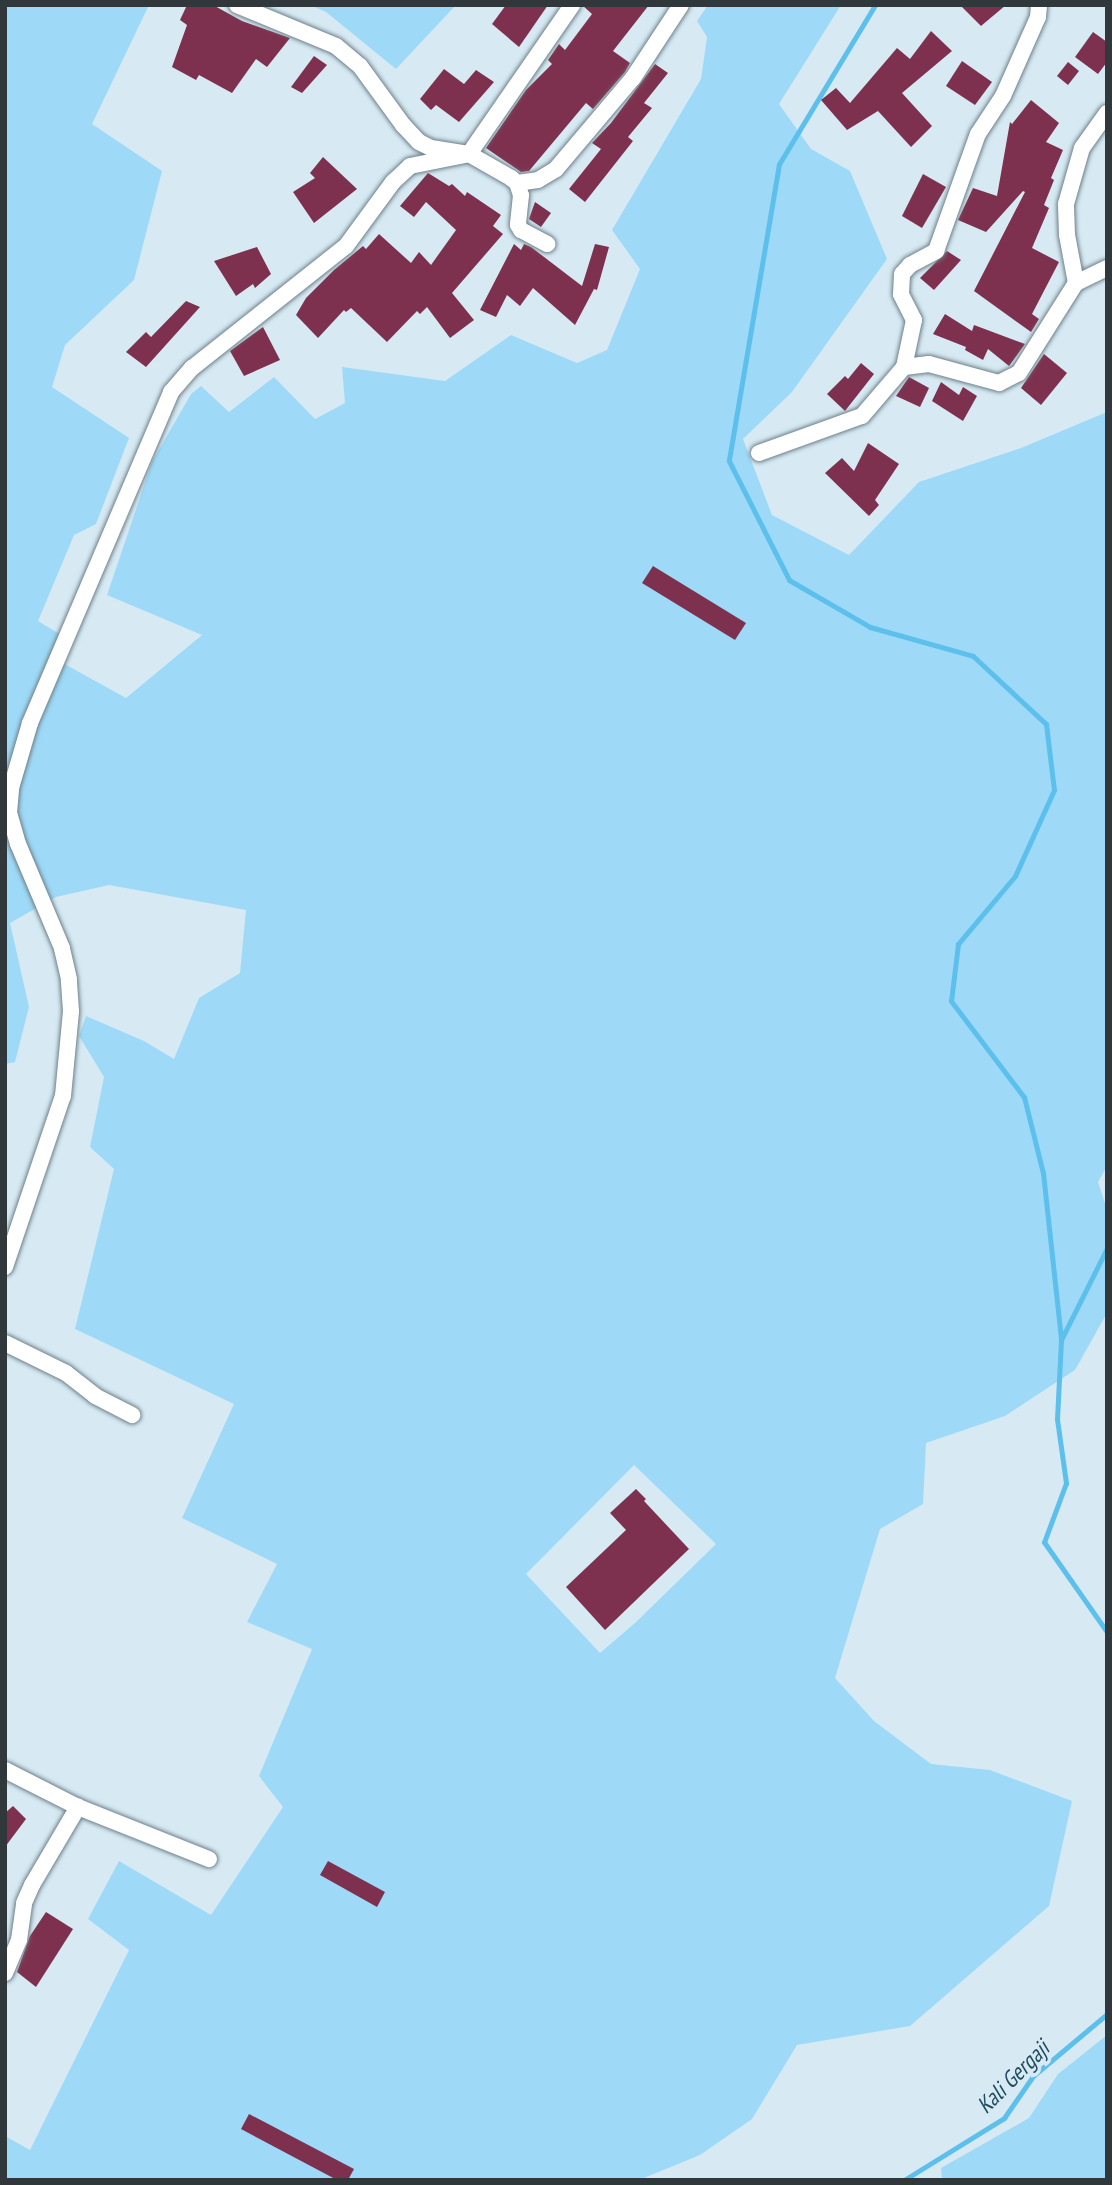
<!DOCTYPE html>
<style>
body{margin:0}
#map{position:relative;width:1112px;height:2185px;overflow:hidden;background:#d7eaf4;font-family:"PT Sans Narrow",sans-serif}
div>[style]{position:absolute}
.green>*{inset:0;background:#9edaf8}
.stream>*{height:5px;margin:-2.5px;padding:0 2.5px;transform-origin:2.5px;border-radius:2.5px;background:#5dc0ec}
.building>*{inset:0;background:#7e314f}
.roads{filter:drop-shadow(0 0 2px #6e8089) drop-shadow(0 0 2px #6e8089)}
.street>*{height:16px;margin:-8px;padding:0 8px;transform-origin:8px;border-radius:8px;background:#fff}
span{translate:-50% -50%;white-space:nowrap;text-align:center;line-height:1.15;-webkit-text-stroke:7px #d7eaf4;paint-order:stroke}
.water-label{font-size:23px;color:#214c5f;font-style:italic}
.frame{position:absolute;inset:0;border:7px solid #30383c;pointer-events:none}
</style>
<div id="map">
<div class="green">
<i style="clip-path:polygon(evenodd,5px 5px,149px 5px,92px 124px,162px 171px,134px 280px,65px 345px,52px 387px,129px 438px,96px 524px,74px 535px,38px 621px,61px 635px,52px 657px,126px 698px,202px 635px,107px 595px,152px 462px,191px 394px,201px 386px,229px 412px,274px 377px,315px 419px,345px 403px,342px 367px,445px 381px,511px 335px,577px 363px,607px 350px,640px 269px,612px 230px,701px 79px,707px 37px,697px 21px,708px 5px,841px 5px,779px 104px,811px 149px,850px 171px,887px 259px,792px 392px,743px 439px,772px 515px,849px 555px,919px 482px,1021px 448px,1107px 412px,1107px 1166px,1098px 1182px,1107px 1209px,1107px 1313px,1075px 1370px,1005px 1416px,926px 1443px,923px 1504px,880px 1529px,835px 1678px,874px 1721px,931px 1764px,990px 1770px,1072px 1801px,1049px 1906px,910px 2026px,797px 2045px,752px 2119px,700px 2155px,639px 2180px,5px 2180px,5px 2136px,30px 2150px,129px 1950px,88px 1919px,119px 1861px,211px 1915px,283px 1807px,259px 1776px,312px 1649px,247px 1622px,277px 1564px,182px 1518px,234px 1404px,75px 1329px,114px 1169px,90px 1147px,104px 1077px,79px 1036px,86px 1016px,144px 1041px,174px 1059px,199px 998px,240px 973px,246px 910px,109px 885px,56px 897px,10px 923px,29px 1007px,15px 1062px,5px 1064px,5px 5px,634px 1465px,716px 1544px,635px 1623px,600px 1653px,526px 1574px,634px 1465px)"></i>
<i style="clip-path:polygon(310px 5px,456px 5px,396px 69px,326px 12px)"></i>
<i style="clip-path:polygon(1107px 2035px,1107px 2180px,942px 2180px,941px 2168px,1029px 2118px,1058px 2074px)"></i>
</div>
<div class="stream">
<i style="left:875px;top:5px;width:186px;rotate:121.1deg"></i>
<i style="left:779px;top:164px;width:301px;rotate:99.6deg"></i>
<i style="left:729px;top:461px;width:133px;rotate:63.2deg"></i>
<i style="left:789px;top:580px;width:94px;rotate:30.1deg"></i>
<i style="left:870px;top:627px;width:107px;rotate:15.7deg"></i>
<i style="left:973px;top:656px;width:100px;rotate:43deg"></i>
<i style="left:1046px;top:724px;width:66px;rotate:83.1deg"></i>
<i style="left:1054px;top:790px;width:94px;rotate:114.4deg"></i>
<i style="left:1015px;top:876px;width:89px;rotate:130deg"></i>
<i style="left:958px;top:944px;width:57px;rotate:97deg"></i>
<i style="left:951px;top:1001px;width:121px;rotate:52.8deg"></i>
<i style="left:1024px;top:1097px;width:78px;rotate:76deg"></i>
<i style="left:1043px;top:1173px;width:168px;rotate:83.8deg"></i>
<i style="left:1107px;top:1248px;width:103px;rotate:116.6deg"></i>
<i style="left:1061px;top:1340px;width:79px;rotate:92.9deg"></i>
<i style="left:1057px;top:1419px;width:65px;rotate:82deg"></i>
<i style="left:1066px;top:1483px;width:63px;rotate:110.4deg"></i>
<i style="left:1044px;top:1542px;width:110px;rotate:55deg"></i>
<i style="left:904px;top:2180px;width:118px;rotate:-31.8deg"></i>
<i style="left:1004px;top:2118px;width:51px;rotate:-55.4deg"></i>
<i style="left:1033px;top:2076px;width:97px;rotate:-40deg"></i>
</div>
<div class="building">
<i style="clip-path:polygon(187px 5px,213px 5px,242px 21px,290px 38px,267px 67px,256px 59px,232px 93px,199px 75px,196px 80px,172px 67px,187px 25px,180px 20px)"></i>
<i style="clip-path:polygon(506px 5px,548px 5px,519px 47px,492px 24px)"></i>
<i style="clip-path:polygon(582px 5px,649px 5px,613px 51px,630px 63px,625px 72px,593px 109px,586px 103px,529px 171px,521px 172px,486px 148px,526px 90px,552px 64px,548px 60px,559px 44px,565px 50px,592px 14px)"></i>
<i style="clip-path:polygon(960px 5px,1006px 5px,981px 26px)"></i>
<i style="clip-path:polygon(931px 31px,952px 51px,902px 93px,932px 126px,911px 147px,878px 111px,847px 130px,821px 100px,836px 88px,850px 103px,897px 48px,910px 59px)"></i>
<i style="clip-path:polygon(1093px 32px,1107px 42px,1107px 62px,1098px 74px,1075px 57px)"></i>
<i style="clip-path:polygon(314px 56px,327px 65px,302px 93px,291px 87px)"></i>
<i style="clip-path:polygon(962px 61px,992px 82px,975px 105px,946px 86px)"></i>
<i style="clip-path:polygon(1068px 62px,1079px 71px,1068px 85px,1057px 76px)"></i>
<i style="clip-path:polygon(655px 64px,668px 73px,644px 103px,652px 108px,628px 137px,633px 141px,585px 202px,569px 189px,601px 149px,592px 143px,611px 123px)"></i>
<i style="clip-path:polygon(444px 69px,464px 84px,476px 70px,494px 82px,459px 122px,436px 105px,431px 110px,420px 99px)"></i>
<i style="clip-path:polygon(1031px 100px,1059px 123px,1046px 142px,1063px 150px,1051px 178px,1054px 180px,1044px 205px,1049px 208px,1032px 248px,1059px 262px,1032px 314px,1039px 319px,1031px 332px,974px 291px,1025px 192px,1023px 191px,986px 232px,958px 220px,973px 188px,997px 196px,1010px 122px,1012px 124px)"></i>
<i style="clip-path:polygon(323px 157px,357px 189px,314px 223px,293px 192px,315px 178px,310px 173px)"></i>
<i style="clip-path:polygon(428px 173px,449px 186px,452px 184px,465px 196px,467px 192px,501px 215px,493px 226px,503px 234px,452px 293px,474px 320px,450px 338px,427px 307px,420px 314px,417px 311px,387px 342px,351px 308px,346px 312px,344px 310px,318px 338px,296px 315px,306px 298px,334px 270px,363px 246px,366px 249px,379px 234px,411px 263px,419px 252px,431px 265px,456px 230px,426px 202px,414px 217px,400px 206px)"></i>
<i style="clip-path:polygon(923px 174px,946px 187px,922px 228px,902px 216px)"></i>
<i style="clip-path:polygon(535px 202px,551px 213px,541px 227px,529px 219px)"></i>
<i style="clip-path:polygon(514px 244px,521px 250px,524px 244px,531px 247px,582px 286px,595px 244px,609px 247px,597px 290px,594px 289px,575px 325px,533px 288px,520px 306px,507px 295px,496px 317px,480px 310px)"></i>
<i style="clip-path:polygon(257px 247px,271px 274px,255px 288px,253px 284px,236px 296px,214px 261px)"></i>
<i style="clip-path:polygon(947px 251px,961px 260px,934px 290px,920px 278px)"></i>
<i style="clip-path:polygon(186px 301px,200px 307px,146px 367px,126px 352px,146px 332px,151px 337px)"></i>
<i style="clip-path:polygon(945px 314px,972px 331px,974px 325px,1025px 344px,1009px 366px,988px 349px,983px 360px,965px 350px,966px 347px,933px 334px)"></i>
<i style="clip-path:polygon(263px 327px,280px 360px,244px 376px,230px 351px)"></i>
<i style="clip-path:polygon(1044px 354px,1067px 373px,1041px 405px,1021px 388px)"></i>
<i style="clip-path:polygon(861px 363px,874px 374px,845px 411px,827px 394px,845px 376px,848px 379px)"></i>
<i style="clip-path:polygon(909px 377px,929px 388px,920px 407px,896px 396px)"></i>
<i style="clip-path:polygon(941px 382px,959px 395px,963px 387px,977px 396px,963px 421px,932px 401px)"></i>
<i style="clip-path:polygon(868px 443px,899px 464px,875px 500px,879px 505px,869px 516px,825px 473px,842px 458px,854px 471px)"></i>
<i style="clip-path:polygon(653px 566px,746px 623px,735px 640px,642px 583px)"></i>
<i style="clip-path:polygon(636px 1489px,646px 1499px,644px 1501px,689px 1549px,605px 1630px,566px 1587px,626px 1530px,610px 1513px)"></i>
<i style="clip-path:polygon(13px 1806px,26px 1819px,5px 1847px,5px 1813px)"></i>
<i style="clip-path:polygon(328px 1861px,385px 1892px,377px 1907px,320px 1875px)"></i>
<i style="clip-path:polygon(46px 1912px,73px 1929px,36px 1987px,17px 1972px,30px 1936px)"></i>
<i style="clip-path:polygon(249px 2114px,354px 2169px,348px 2180px,337px 2180px,241px 2129px)"></i>
</div>
<div class="roads">
<div class="street">
<i style="left:237px;top:5px;width:107px;rotate:22.5deg"></i>
<i style="left:336px;top:46px;width:31px;rotate:40deg"></i>
<i style="left:360px;top:66px;width:73px;rotate:53.9deg"></i>
<i style="left:403px;top:125px;width:23px;rotate:47deg"></i>
<i style="left:419px;top:142px;width:13px;rotate:27deg"></i>
<i style="left:431px;top:148px;width:38px;rotate:9deg"></i>
<i style="left:469px;top:154px;width:48px;rotate:29.7deg"></i>
<i style="left:511px;top:178px;width:8px;rotate:40deg"></i>
<i style="left:517px;top:183px;width:13px;rotate:72deg"></i>
<i style="left:521px;top:195px;width:30px;rotate:96deg"></i>
<i style="left:518px;top:225px;width:6px;rotate:59deg"></i>
<i style="left:521px;top:230px;width:30px;rotate:28deg"></i>
<i style="left:517px;top:183px;width:21px;rotate:-8deg"></i>
<i style="left:538px;top:180px;width:21px;rotate:-31deg"></i>
<i style="left:556px;top:169px;width:119px;rotate:-49.8deg"></i>
<i style="left:633px;top:78px;width:87px;rotate:-56.7deg"></i>
<i style="left:1076px;top:283px;width:34px;rotate:-26deg"></i>
<i style="left:904px;top:367px;width:48px;rotate:-78deg"></i>
<i style="left:914px;top:320px;width:29px;rotate:-117deg"></i>
<i style="left:901px;top:294px;width:20px;rotate:-87deg"></i>
<i style="left:902px;top:274px;width:12px;rotate:-48deg"></i>
<i style="left:910px;top:265px;width:30px;rotate:-28deg"></i>
<i style="left:936px;top:251px;width:124px;rotate:-70.3deg"></i>
<i style="left:978px;top:134px;width:45px;rotate:-56.7deg"></i>
<i style="left:1003px;top:96px;width:86px;rotate:-66.1deg"></i>
<i style="left:1038px;top:17px;width:12px;rotate:-85deg"></i>
<i style="left:759px;top:453px;width:109px;rotate:-19.8deg"></i>
<i style="left:862px;top:416px;width:65px;rotate:-49.4deg"></i>
<i style="left:904px;top:367px;width:25px;rotate:-7deg"></i>
<i style="left:929px;top:364px;width:73px;rotate:15.2deg"></i>
<i style="left:999px;top:383px;width:22px;rotate:-27deg"></i>
<i style="left:1019px;top:373px;width:107px;rotate:-57.7deg"></i>
<i style="left:1076px;top:283px;width:49px;rotate:-100.6deg"></i>
<i style="left:1067px;top:235px;width:31px;rotate:-92deg"></i>
<i style="left:1066px;top:204px;width:58px;rotate:-74.1deg"></i>
<i style="left:1082px;top:148px;width:43px;rotate:-54.5deg"></i>
<i style="left:5px;top:1267px;width:181px;rotate:-71.3deg"></i>
<i style="left:63px;top:1096px;width:85px;rotate:-84.6deg"></i>
<i style="left:71px;top:1011px;width:32px;rotate:-94deg"></i>
<i style="left:69px;top:979px;width:32px;rotate:-103deg"></i>
<i style="left:62px;top:948px;width:113px;rotate:-112.9deg"></i>
<i style="left:18px;top:844px;width:32px;rotate:-106deg"></i>
<i style="left:9px;top:813px;width:25px;rotate:-85deg"></i>
<i style="left:11px;top:788px;width:68px;rotate:-73.7deg"></i>
<i style="left:30px;top:723px;width:360px;rotate:-66.9deg"></i>
<i style="left:171px;top:392px;width:32px;rotate:-49deg"></i>
<i style="left:192px;top:368px;width:196px;rotate:-38.4deg"></i>
<i style="left:346px;top:246px;width:79px;rotate:-53.7deg"></i>
<i style="left:393px;top:182px;width:23px;rotate:-43deg"></i>
<i style="left:410px;top:166px;width:60px;rotate:-11.5deg"></i>
<i style="left:469px;top:154px;width:181px;rotate:-55.3deg"></i>
<i style="left:5px;top:1343px;width:68px;rotate:26.2deg"></i>
<i style="left:66px;top:1373px;width:37px;rotate:38deg"></i>
<i style="left:95px;top:1396px;width:42px;rotate:27.2deg"></i>
<i style="left:5px;top:1770px;width:82px;rotate:26.9deg"></i>
<i style="left:78px;top:1807px;width:141px;rotate:21.7deg"></i>
<i style="left:5px;top:1973px;width:36px;rotate:-67deg"></i>
<i style="left:19px;top:1940px;width:37px;rotate:-82deg"></i>
<i style="left:24px;top:1903px;width:20px;rotate:-66deg"></i>
<i style="left:32px;top:1885px;width:91px;rotate:-59.5deg"></i>
</div>
</div>
<div class="water-label">
<span style="left:1013px;top:2077px;rotate:-45deg">Kali Gergaji</span>
</div>
<div class="frame"></div>
</div>
